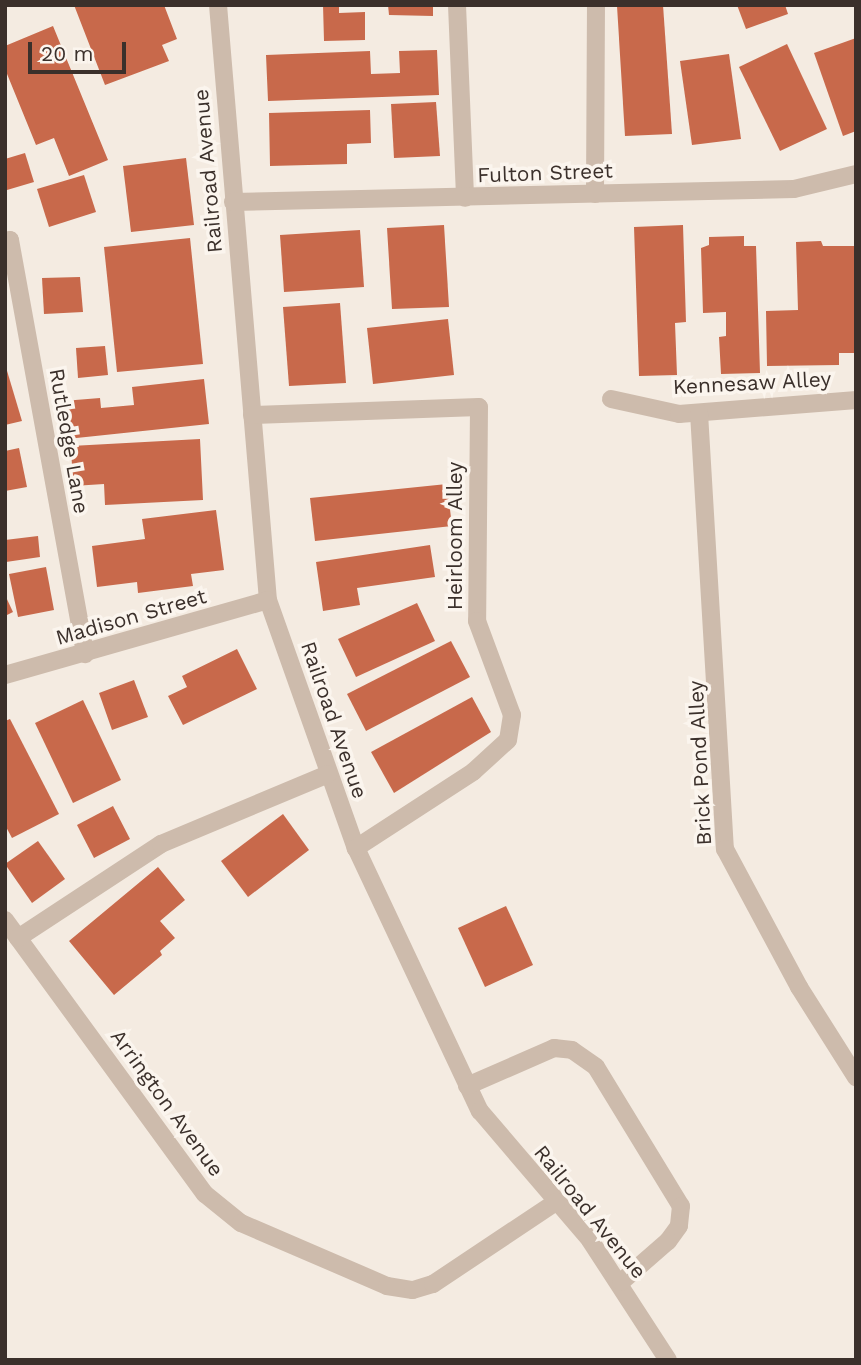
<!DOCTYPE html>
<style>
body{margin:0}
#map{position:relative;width:861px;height:1365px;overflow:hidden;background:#f4ebe1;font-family:"Work Sans",sans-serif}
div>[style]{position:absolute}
.building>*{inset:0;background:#c8694b}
.minor>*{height:18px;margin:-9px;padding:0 9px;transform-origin:9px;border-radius:9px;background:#cdbbac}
span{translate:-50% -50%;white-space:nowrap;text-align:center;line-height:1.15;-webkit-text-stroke:7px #fbf5ee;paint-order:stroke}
.street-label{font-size:21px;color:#3b302b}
.frame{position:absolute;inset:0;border:7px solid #3b302b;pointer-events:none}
.scale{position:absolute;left:28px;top:42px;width:98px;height:32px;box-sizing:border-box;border:4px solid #3b302b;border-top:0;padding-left:9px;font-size:21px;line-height:24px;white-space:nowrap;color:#3b302b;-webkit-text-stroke:5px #fbf5ee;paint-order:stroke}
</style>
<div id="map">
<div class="building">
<i style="clip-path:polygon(74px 5px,164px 5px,177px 39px,162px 45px,169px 61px,105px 85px)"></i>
<i style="clip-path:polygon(323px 5px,339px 5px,339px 13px,365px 12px,365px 40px,324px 41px)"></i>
<i style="clip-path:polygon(388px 5px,433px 5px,433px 16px,389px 15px)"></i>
<i style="clip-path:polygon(663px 5px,672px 134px,625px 136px,617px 6px)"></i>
<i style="clip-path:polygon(737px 5px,785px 5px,788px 14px,746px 29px)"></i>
<i style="clip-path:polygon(53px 26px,108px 160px,69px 176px,54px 138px,36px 145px,5px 69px,5px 46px)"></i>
<i style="clip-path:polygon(856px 38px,856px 131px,843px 136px,814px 53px)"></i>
<i style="clip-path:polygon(787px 44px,827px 129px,780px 151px,739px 67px)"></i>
<i style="clip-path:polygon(437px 50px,439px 95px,268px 101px,266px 55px,370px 51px,371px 74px,400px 73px,399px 51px)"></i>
<i style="clip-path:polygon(729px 54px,741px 139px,692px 145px,680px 61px)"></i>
<i style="clip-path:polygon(436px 102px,440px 156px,394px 158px,391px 104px)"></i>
<i style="clip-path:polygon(370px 110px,371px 143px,347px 144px,347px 164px,270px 166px,269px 113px)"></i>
<i style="clip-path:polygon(25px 153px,34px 182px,7px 190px,5px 159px)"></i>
<i style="clip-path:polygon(186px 158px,194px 225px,131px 232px,123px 166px)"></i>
<i style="clip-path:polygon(84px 175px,96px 212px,49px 227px,37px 189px)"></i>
<i style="clip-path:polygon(444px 225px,449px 307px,392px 309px,387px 228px)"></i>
<i style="clip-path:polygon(683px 225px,686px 322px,675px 323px,677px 375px,639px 376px,634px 227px)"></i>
<i style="clip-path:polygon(360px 230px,364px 287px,284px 292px,280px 235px)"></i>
<i style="clip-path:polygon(744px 236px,744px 246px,756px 246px,760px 373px,721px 374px,719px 337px,726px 336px,726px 312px,703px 313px,701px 248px,709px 245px,709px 237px)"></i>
<i style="clip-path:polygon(190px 238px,203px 364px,117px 372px,104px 247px)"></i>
<i style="clip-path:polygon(821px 241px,823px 246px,856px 246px,856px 353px,839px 353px,839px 365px,767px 366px,766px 311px,798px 310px,796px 242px)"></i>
<i style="clip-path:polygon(80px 277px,83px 312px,44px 314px,42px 278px)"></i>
<i style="clip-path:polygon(340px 303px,346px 383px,289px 386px,283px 307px)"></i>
<i style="clip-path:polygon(448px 319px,454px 375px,373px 384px,367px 328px)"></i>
<i style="clip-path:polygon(105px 346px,108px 375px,78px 378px,76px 348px)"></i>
<i style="clip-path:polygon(5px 364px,22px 421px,5px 425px)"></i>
<i style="clip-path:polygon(204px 379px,209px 424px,67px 439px,63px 401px,100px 398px,101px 408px,134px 405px,132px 387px)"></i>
<i style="clip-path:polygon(200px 439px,203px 500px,105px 505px,104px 484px,73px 486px,71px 446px)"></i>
<i style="clip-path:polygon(19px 448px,27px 487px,5px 491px,5px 451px)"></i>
<i style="clip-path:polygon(447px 484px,452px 526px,315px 541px,310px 498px)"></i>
<i style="clip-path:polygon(216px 510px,224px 570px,191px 574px,193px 586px,138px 593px,137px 582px,97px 587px,92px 546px,145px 539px,142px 519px)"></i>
<i style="clip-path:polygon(38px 536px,40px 557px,6px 562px,5px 540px)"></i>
<i style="clip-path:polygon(430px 545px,435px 577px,357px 588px,360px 605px,323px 611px,316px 562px)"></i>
<i style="clip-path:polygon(46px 567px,54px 610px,18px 617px,9px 574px)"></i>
<i style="clip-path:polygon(5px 595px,13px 612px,5px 616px)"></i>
<i style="clip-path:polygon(417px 603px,435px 641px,356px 677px,338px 639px)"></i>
<i style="clip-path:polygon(451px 641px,470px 677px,366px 731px,347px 694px)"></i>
<i style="clip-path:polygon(237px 649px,257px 689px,183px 725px,168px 696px,187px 687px,182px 676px)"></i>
<i style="clip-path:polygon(134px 680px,148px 717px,112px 730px,99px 693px)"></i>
<i style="clip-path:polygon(472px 697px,491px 732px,394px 793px,371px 752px)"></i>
<i style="clip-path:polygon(83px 700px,121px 780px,73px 803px,35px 723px)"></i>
<i style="clip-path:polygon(10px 719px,59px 814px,12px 838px,5px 825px,5px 721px)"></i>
<i style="clip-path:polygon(113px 806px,130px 839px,94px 858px,77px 825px)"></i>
<i style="clip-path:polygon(283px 814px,309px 850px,248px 897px,221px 861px)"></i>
<i style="clip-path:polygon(38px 841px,65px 879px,32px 903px,5px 864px)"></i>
<i style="clip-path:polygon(158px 867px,185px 900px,160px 921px,175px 938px,160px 951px,162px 955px,114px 995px,69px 941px)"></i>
<i style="clip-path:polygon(506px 906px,533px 965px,485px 987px,458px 928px)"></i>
</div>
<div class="minor">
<i style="left:218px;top:5px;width:597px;rotate:85.2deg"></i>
<i style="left:268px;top:600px;width:263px;rotate:70.5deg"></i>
<i style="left:356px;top:848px;width:291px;rotate:64.8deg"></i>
<i style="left:480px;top:1111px;width:170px;rotate:49.5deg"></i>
<i style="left:590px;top:1240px;width:143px;rotate:57deg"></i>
<i style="left:457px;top:5px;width:193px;rotate:87.6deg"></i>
<i style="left:595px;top:194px;width:189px;rotate:-89.7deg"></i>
<i style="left:233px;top:202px;width:561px;rotate:-1.33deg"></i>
<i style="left:794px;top:189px;width:64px;rotate:-13.6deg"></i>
<i style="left:5px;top:241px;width:5px;rotate:-11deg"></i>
<i style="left:10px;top:240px;width:421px;rotate:79.7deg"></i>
<i style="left:611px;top:399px;width:70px;rotate:12.4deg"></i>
<i style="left:679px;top:414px;width:178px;rotate:-4.5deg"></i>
<i style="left:699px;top:413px;width:437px;rotate:86.6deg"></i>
<i style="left:725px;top:849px;width:157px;rotate:61.8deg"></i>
<i style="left:799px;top:987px;width:107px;rotate:57.7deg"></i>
<i style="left:252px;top:415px;width:227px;rotate:-2deg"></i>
<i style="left:479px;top:407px;width:214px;rotate:90.5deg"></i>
<i style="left:477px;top:621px;width:100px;rotate:69.6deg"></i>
<i style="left:512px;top:715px;width:25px;rotate:99deg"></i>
<i style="left:508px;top:740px;width:47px;rotate:137.6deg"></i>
<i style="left:473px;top:772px;width:140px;rotate:147deg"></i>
<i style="left:5px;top:675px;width:273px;rotate:-15.9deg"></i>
<i style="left:5px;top:920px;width:339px;rotate:53.9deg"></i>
<i style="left:205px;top:1194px;width:46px;rotate:38.9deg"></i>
<i style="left:241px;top:1223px;width:159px;rotate:23.3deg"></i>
<i style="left:387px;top:1286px;width:26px;rotate:9deg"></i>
<i style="left:413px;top:1290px;width:21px;rotate:-17deg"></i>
<i style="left:433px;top:1284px;width:148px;rotate:-33.7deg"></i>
<i style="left:18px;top:938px;width:171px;rotate:-33.3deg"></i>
<i style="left:161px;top:844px;width:181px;rotate:-22.7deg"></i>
<i style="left:467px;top:1086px;width:95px;rotate:-23.6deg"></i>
<i style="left:554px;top:1048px;width:18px;rotate:6deg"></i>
<i style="left:572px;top:1050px;width:29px;rotate:35deg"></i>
<i style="left:596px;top:1067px;width:163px;rotate:58.6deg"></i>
<i style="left:681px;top:1206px;width:20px;rotate:96deg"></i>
<i style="left:679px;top:1226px;width:19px;rotate:126deg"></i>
<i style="left:668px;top:1241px;width:62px;rotate:138.9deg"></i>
</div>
<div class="street-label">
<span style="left:208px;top:171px;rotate:-95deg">Railroad Avenue</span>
<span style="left:545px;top:173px;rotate:-2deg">Fulton Street</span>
<span style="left:752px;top:383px;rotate:-3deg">Kennesaw Alley</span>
<span style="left:69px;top:441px;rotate:80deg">Rutledge Lane</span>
<span style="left:455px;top:536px;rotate:-90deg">Heirloom Alley</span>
<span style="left:131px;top:617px;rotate:-16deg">Madison Street</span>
<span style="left:334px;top:720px;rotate:71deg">Railroad Avenue</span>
<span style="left:700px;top:763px;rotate:-93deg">Brick Pond Alley</span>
<span style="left:167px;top:1103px;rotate:54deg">Arrington Avenue</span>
<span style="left:590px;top:1212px;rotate:51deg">Railroad Avenue</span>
</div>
<div class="frame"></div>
<div class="scale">20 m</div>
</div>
